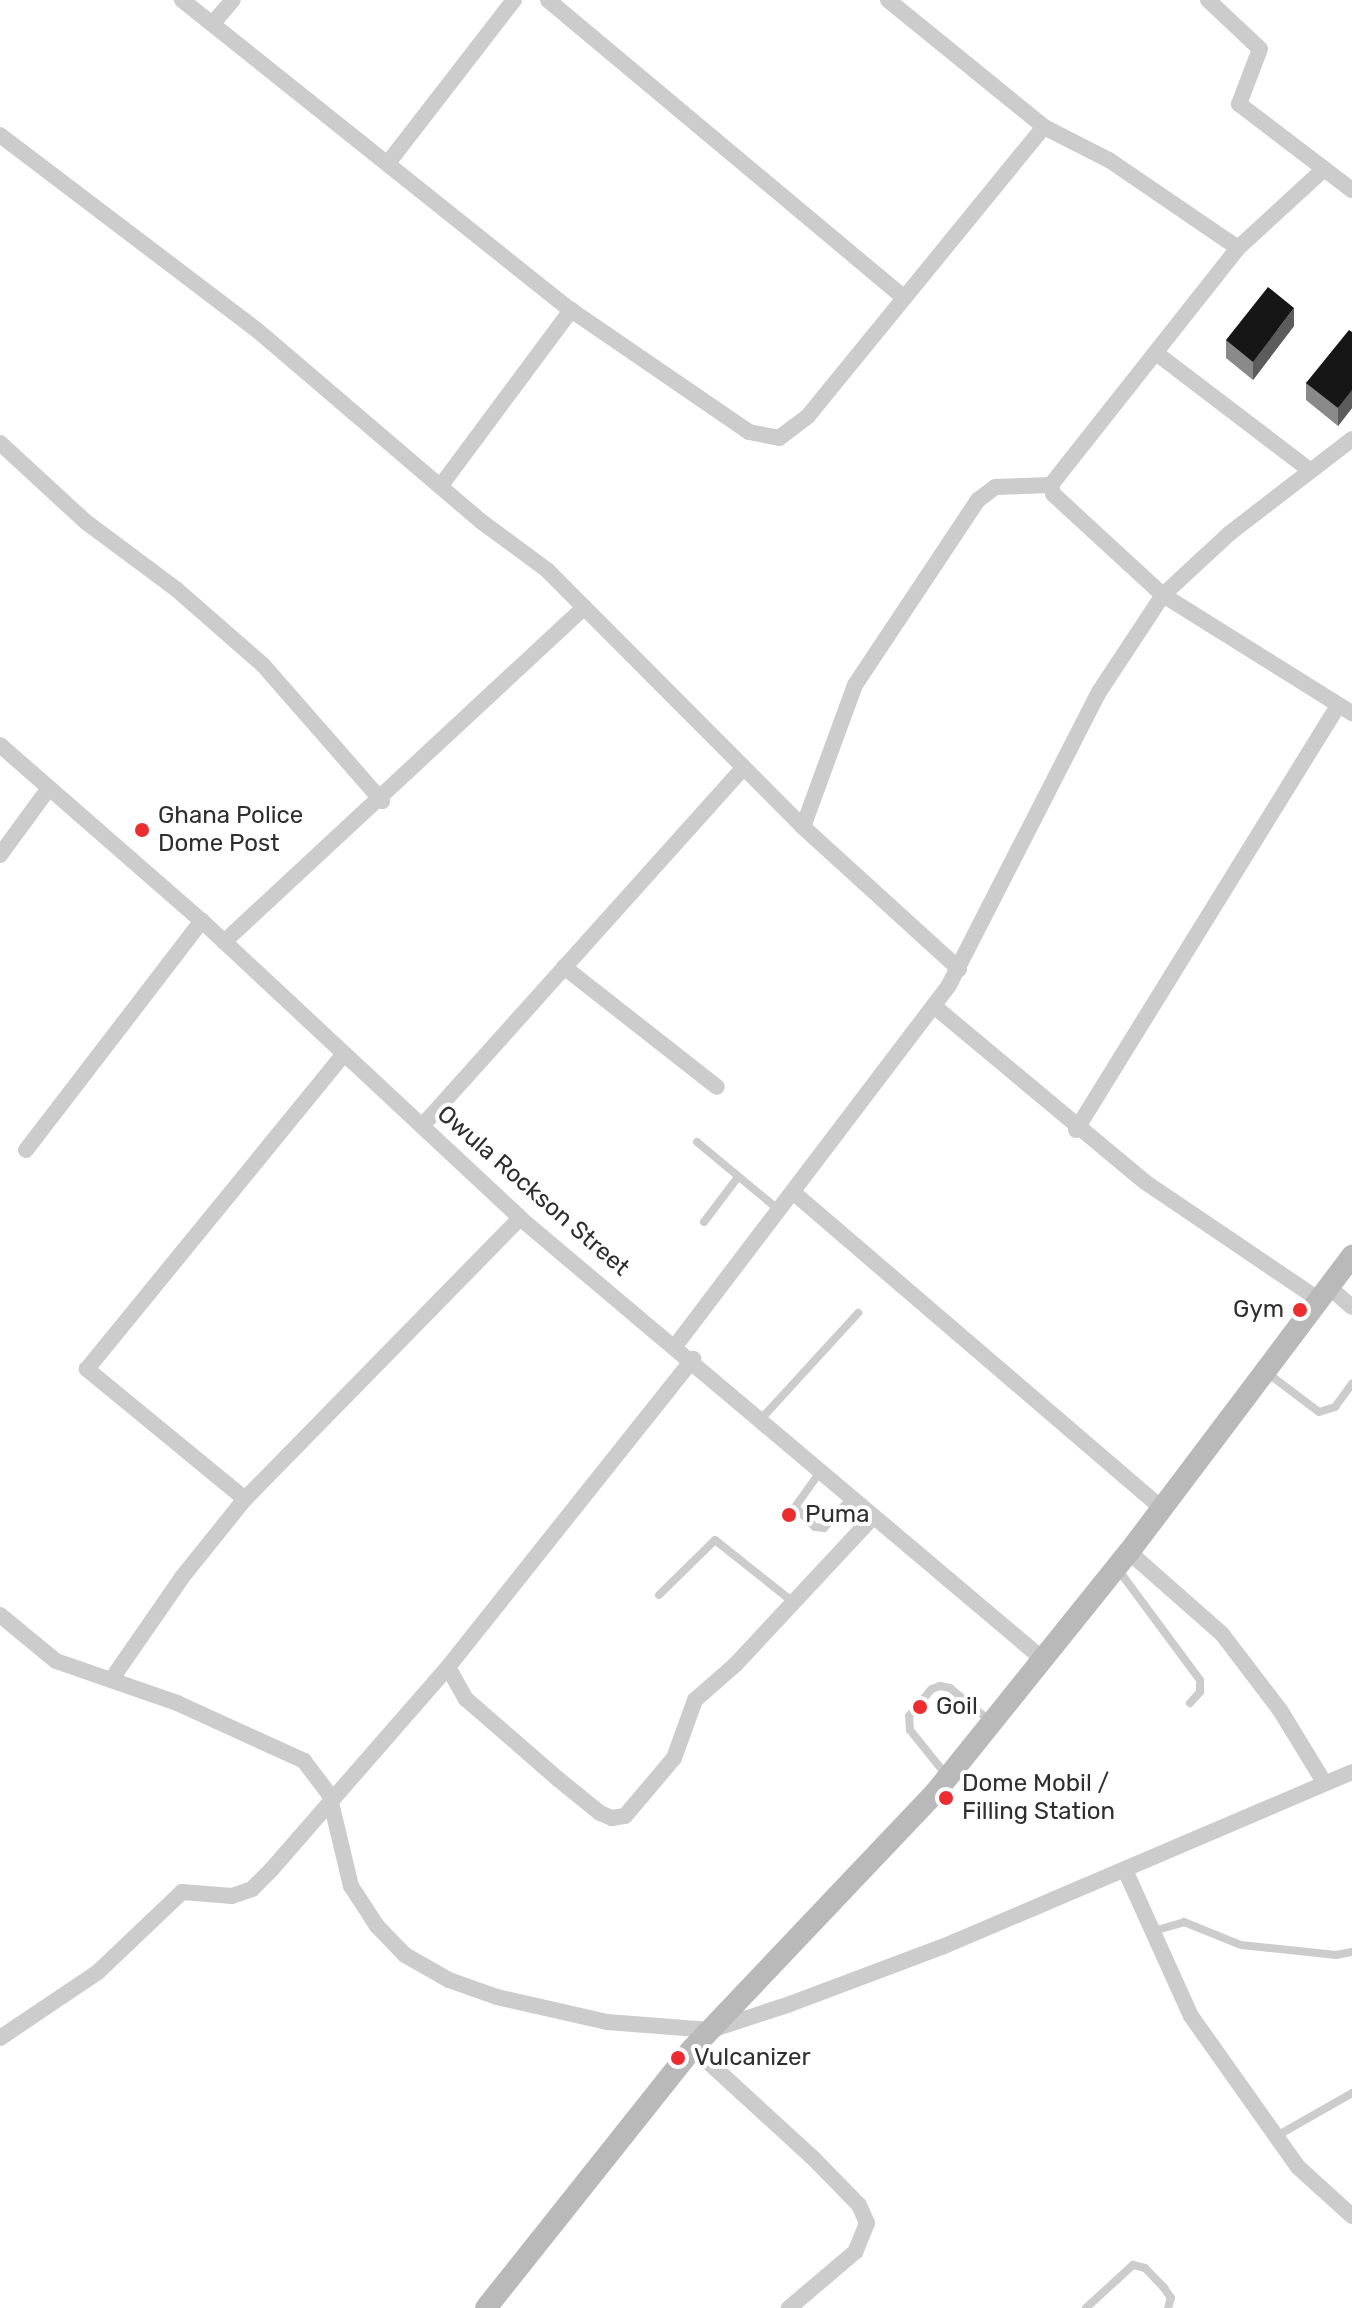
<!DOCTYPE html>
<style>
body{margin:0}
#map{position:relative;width:1352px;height:2308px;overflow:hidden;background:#fff;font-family:Rubik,sans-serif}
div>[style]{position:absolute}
.lane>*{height:8px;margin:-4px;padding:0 4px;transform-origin:4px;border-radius:4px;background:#ccc}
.street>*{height:16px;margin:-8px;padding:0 8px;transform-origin:8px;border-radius:8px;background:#ccc}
.secondary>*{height:22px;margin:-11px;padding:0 11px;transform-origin:11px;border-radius:11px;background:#b9b9b9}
.wall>*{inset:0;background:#8a8a8a}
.shaded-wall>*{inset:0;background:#5c5c5c}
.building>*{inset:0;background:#161616}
.dots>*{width:22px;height:22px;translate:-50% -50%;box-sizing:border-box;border:4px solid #fff;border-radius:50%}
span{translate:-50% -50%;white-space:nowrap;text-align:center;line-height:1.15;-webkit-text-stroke:8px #fff;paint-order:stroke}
.poi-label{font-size:24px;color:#2f2f2f}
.left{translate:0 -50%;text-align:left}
.right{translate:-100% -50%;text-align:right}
.street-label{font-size:24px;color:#2f2f2f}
</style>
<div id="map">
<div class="lane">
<i style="left:697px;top:1142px;width:108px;rotate:39.7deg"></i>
<i style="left:704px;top:1222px;width:56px;rotate:-52.9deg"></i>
<i style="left:1266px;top:1372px;width:66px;rotate:37deg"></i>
<i style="left:1319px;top:1412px;width:17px;rotate:-17deg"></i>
<i style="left:1335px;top:1407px;width:29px;rotate:-54deg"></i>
<i style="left:761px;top:1419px;width:144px;rotate:-47.5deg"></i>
<i style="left:820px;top:1472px;width:43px;rotate:125.5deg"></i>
<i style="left:795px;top:1507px;width:28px;rotate:45deg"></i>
<i style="left:815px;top:1527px;width:9px;rotate:6deg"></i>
<i style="left:824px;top:1528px;width:40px;rotate:-48deg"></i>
<i style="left:1117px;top:1568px;width:139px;rotate:53.5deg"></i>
<i style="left:1200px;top:1680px;width:12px;rotate:90deg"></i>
<i style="left:1200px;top:1692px;width:15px;rotate:132deg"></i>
<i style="left:659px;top:1595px;width:78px;rotate:-44.5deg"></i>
<i style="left:715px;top:1540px;width:100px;rotate:38.5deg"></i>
<i style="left:947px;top:1776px;width:59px;rotate:-128.8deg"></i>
<i style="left:910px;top:1730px;width:14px;rotate:-94deg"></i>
<i style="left:909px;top:1716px;width:35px;rotate:-50deg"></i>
<i style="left:932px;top:1689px;width:9px;rotate:-21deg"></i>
<i style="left:940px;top:1686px;width:10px;rotate:11deg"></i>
<i style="left:950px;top:1688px;width:50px;rotate:39.4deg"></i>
<i style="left:1150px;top:1932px;width:35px;rotate:-16deg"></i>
<i style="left:1184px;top:1922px;width:61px;rotate:22deg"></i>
<i style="left:1241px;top:1945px;width:96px;rotate:6deg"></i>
<i style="left:1336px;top:1955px;width:16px;rotate:-11deg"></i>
<i style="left:1275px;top:2137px;width:89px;rotate:-29.7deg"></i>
<i style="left:1086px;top:2308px;width:64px;rotate:-42.5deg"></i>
<i style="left:1133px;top:2265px;width:12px;rotate:14deg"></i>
<i style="left:1145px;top:2268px;width:28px;rotate:46deg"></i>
<i style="left:1164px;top:2288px;width:12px;rotate:55deg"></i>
<i style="left:1171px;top:2298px;width:10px;rotate:107deg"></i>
</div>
<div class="street">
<i style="left:182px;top:0;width:497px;rotate:38.6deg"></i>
<i style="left:571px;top:310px;width:216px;rotate:34.4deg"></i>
<i style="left:749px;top:432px;width:31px;rotate:11deg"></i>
<i style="left:779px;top:438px;width:36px;rotate:-37deg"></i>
<i style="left:808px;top:416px;width:373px;rotate:-50.8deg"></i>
<i style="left:548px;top:0;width:463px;rotate:39.9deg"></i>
<i style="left:888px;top:0;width:201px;rotate:39.1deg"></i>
<i style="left:1044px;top:127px;width:73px;rotate:26.9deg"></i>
<i style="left:1109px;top:160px;width:156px;rotate:34.3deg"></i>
<i style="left:1208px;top:0;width:71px;rotate:43.3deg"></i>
<i style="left:1260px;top:49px;width:59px;rotate:110.9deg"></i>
<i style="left:1239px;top:104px;width:142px;rotate:37.3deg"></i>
<i style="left:213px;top:23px;width:30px;rotate:-49deg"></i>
<i style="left:0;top:135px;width:323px;rotate:37.2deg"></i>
<i style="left:257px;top:330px;width:296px;rotate:40.5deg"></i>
<i style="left:482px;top:522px;width:81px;rotate:36.4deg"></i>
<i style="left:547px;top:570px;width:363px;rotate:45.1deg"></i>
<i style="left:803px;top:827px;width:211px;rotate:42.3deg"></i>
<i style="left:388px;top:163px;width:206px;rotate:-52.3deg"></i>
<i style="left:1324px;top:169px;width:117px;rotate:137.4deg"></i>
<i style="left:1238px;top:248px;width:302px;rotate:128.3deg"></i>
<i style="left:1051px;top:485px;width:9px;rotate:77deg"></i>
<i style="left:1053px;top:494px;width:149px;rotate:42.6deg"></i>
<i style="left:1163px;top:595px;width:223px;rotate:32deg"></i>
<i style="left:1156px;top:353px;width:191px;rotate:37.3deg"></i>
<i style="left:0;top:443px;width:117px;rotate:42.6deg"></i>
<i style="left:86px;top:522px;width:112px;rotate:36.7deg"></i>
<i style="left:176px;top:589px;width:116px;rotate:41.1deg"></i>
<i style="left:263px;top:665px;width:181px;rotate:48.8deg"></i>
<i style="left:442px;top:484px;width:217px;rotate:-53.4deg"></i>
<i style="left:0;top:745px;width:268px;rotate:41.1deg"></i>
<i style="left:202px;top:921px;width:435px;rotate:43deg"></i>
<i style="left:520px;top:1218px;width:686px;rotate:40.15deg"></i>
<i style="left:803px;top:827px;width:151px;rotate:-69.9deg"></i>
<i style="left:855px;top:685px;width:222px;rotate:-56.4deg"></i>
<i style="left:978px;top:500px;width:21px;rotate:-37deg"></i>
<i style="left:995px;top:487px;width:56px;rotate:-2deg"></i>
<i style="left:0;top:855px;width:83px;rotate:-53.8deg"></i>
<i style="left:224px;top:942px;width:492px;rotate:-42.9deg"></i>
<i style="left:564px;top:967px;width:194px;rotate:38.1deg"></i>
<i style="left:935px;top:1007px;width:273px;rotate:39.8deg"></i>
<i style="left:1145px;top:1182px;width:210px;rotate:34.1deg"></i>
<i style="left:422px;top:1126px;width:481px;rotate:-48.1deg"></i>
<i style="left:1076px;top:1130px;width:499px;rotate:-58.3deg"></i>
<i style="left:26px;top:1150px;width:289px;rotate:-52.5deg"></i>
<i style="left:794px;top:1193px;width:484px;rotate:40.6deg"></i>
<i style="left:1329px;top:1287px;width:30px;rotate:41deg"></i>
<i style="left:676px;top:1345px;width:452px;rotate:-52.8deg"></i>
<i style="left:949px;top:985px;width:329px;rotate:-62.9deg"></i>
<i style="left:1099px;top:692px;width:116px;rotate:-56.6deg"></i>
<i style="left:1163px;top:595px;width:91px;rotate:-42.8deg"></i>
<i style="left:1230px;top:533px;width:154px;rotate:-37.6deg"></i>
<i style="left:245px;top:1499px;width:205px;rotate:-140.6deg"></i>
<i style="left:87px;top:1369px;width:405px;rotate:-50.8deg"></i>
<i style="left:1129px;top:1552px;width:124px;rotate:41.4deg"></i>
<i style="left:1222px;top:1634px;width:96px;rotate:52.7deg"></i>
<i style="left:1280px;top:1710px;width:84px;rotate:58.6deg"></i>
<i style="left:0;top:1615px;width:72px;rotate:39.4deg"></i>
<i style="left:56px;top:1661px;width:128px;rotate:19.1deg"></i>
<i style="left:177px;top:1703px;width:140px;rotate:24.5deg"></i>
<i style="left:304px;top:1761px;width:41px;rotate:52.9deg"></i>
<i style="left:329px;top:1794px;width:95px;rotate:76.6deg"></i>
<i style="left:351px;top:1886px;width:48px;rotate:57deg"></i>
<i style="left:377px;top:1926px;width:40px;rotate:46deg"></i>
<i style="left:405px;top:1955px;width:51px;rotate:29.6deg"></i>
<i style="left:449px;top:1980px;width:51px;rotate:19.5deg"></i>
<i style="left:497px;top:1997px;width:113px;rotate:12.8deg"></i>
<i style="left:607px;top:2022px;width:104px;rotate:4.4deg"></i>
<i style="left:711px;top:2030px;width:83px;rotate:-18.2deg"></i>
<i style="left:790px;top:2004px;width:162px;rotate:-20.6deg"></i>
<i style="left:942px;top:1947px;width:446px;rotate:-23.1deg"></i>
<i style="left:448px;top:1667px;width:37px;rotate:61deg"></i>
<i style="left:466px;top:1699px;width:122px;rotate:41deg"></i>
<i style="left:558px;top:1779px;width:54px;rotate:39deg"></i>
<i style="left:600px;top:1813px;width:13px;rotate:23deg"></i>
<i style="left:612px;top:1818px;width:13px;rotate:-9deg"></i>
<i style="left:625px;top:1816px;width:76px;rotate:-49.8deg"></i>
<i style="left:674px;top:1758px;width:62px;rotate:-70.1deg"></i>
<i style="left:695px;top:1700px;width:53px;rotate:-41.2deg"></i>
<i style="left:735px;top:1665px;width:201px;rotate:-47deg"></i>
<i style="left:111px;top:1680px;width:126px;rotate:-55.3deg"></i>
<i style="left:183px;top:1576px;width:99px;rotate:-51.2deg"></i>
<i style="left:245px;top:1499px;width:393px;rotate:-45.6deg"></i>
<i style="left:1125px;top:1870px;width:160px;rotate:65.7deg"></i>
<i style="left:1191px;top:2016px;width:185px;rotate:54.7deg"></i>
<i style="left:1298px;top:2167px;width:73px;rotate:42.2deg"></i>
<i style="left:0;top:2038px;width:118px;rotate:-34deg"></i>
<i style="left:98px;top:1972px;width:116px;rotate:-43.6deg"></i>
<i style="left:182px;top:1892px;width:50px;rotate:4.6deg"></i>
<i style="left:232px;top:1896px;width:21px;rotate:-19deg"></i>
<i style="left:252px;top:1889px;width:27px;rotate:-45deg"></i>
<i style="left:271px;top:1870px;width:269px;rotate:-48.9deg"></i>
<i style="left:448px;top:1667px;width:394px;rotate:-51.5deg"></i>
<i style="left:693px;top:2048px;width:164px;rotate:42.5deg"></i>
<i style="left:814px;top:2159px;width:64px;rotate:45.6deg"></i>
<i style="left:859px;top:2205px;width:20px;rotate:66deg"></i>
<i style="left:867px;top:2223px;width:31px;rotate:112deg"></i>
<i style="left:855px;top:2252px;width:87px;rotate:139.7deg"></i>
</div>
<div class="secondary">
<i style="left:486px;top:2308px;width:332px;rotate:-51.5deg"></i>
<i style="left:693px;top:2048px;width:352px;rotate:-46.5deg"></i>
<i style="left:935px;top:1793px;width:309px;rotate:-51.2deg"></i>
<i style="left:1129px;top:1552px;width:371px;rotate:-53deg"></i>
</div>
<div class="wall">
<i style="clip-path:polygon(1294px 326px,1253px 380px,1226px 358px,1226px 340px)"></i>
<i style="clip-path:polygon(1352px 332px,1352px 408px,1338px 426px,1306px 400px,1306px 383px)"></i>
</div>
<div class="shaded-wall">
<i style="clip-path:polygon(1294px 308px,1294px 326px,1253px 380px,1253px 362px)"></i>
<i style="clip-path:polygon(1352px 390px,1352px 408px,1338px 426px,1338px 408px)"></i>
</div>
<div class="building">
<i style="clip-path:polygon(1268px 287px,1294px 308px,1253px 362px,1226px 340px)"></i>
<i style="clip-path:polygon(1349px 330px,1352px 332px,1352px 390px,1338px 408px,1306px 383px)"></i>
</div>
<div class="dots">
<i style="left:142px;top:830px;background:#ec2c2f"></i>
<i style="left:1300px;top:1310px;background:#ec2c2f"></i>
<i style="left:789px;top:1515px;background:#ec2c2f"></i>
<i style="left:920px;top:1707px;background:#ec2c2f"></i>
<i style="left:946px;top:1798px;background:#ec2c2f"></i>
<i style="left:678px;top:2058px;background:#ec2c2f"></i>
</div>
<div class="poi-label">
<span class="left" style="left:158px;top:830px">Ghana Police<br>Dome Post</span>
<span class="right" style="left:1284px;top:1310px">Gym</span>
<span class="left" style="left:805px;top:1515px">Puma</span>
<span class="left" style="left:936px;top:1707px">Goil</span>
<span class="left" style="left:962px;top:1798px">Dome Mobil /<br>Filling Station</span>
<span class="left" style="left:694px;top:2058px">Vulcanizer</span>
</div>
<div class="street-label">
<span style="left:533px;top:1191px;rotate:41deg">Owula Rockson Street</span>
</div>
</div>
